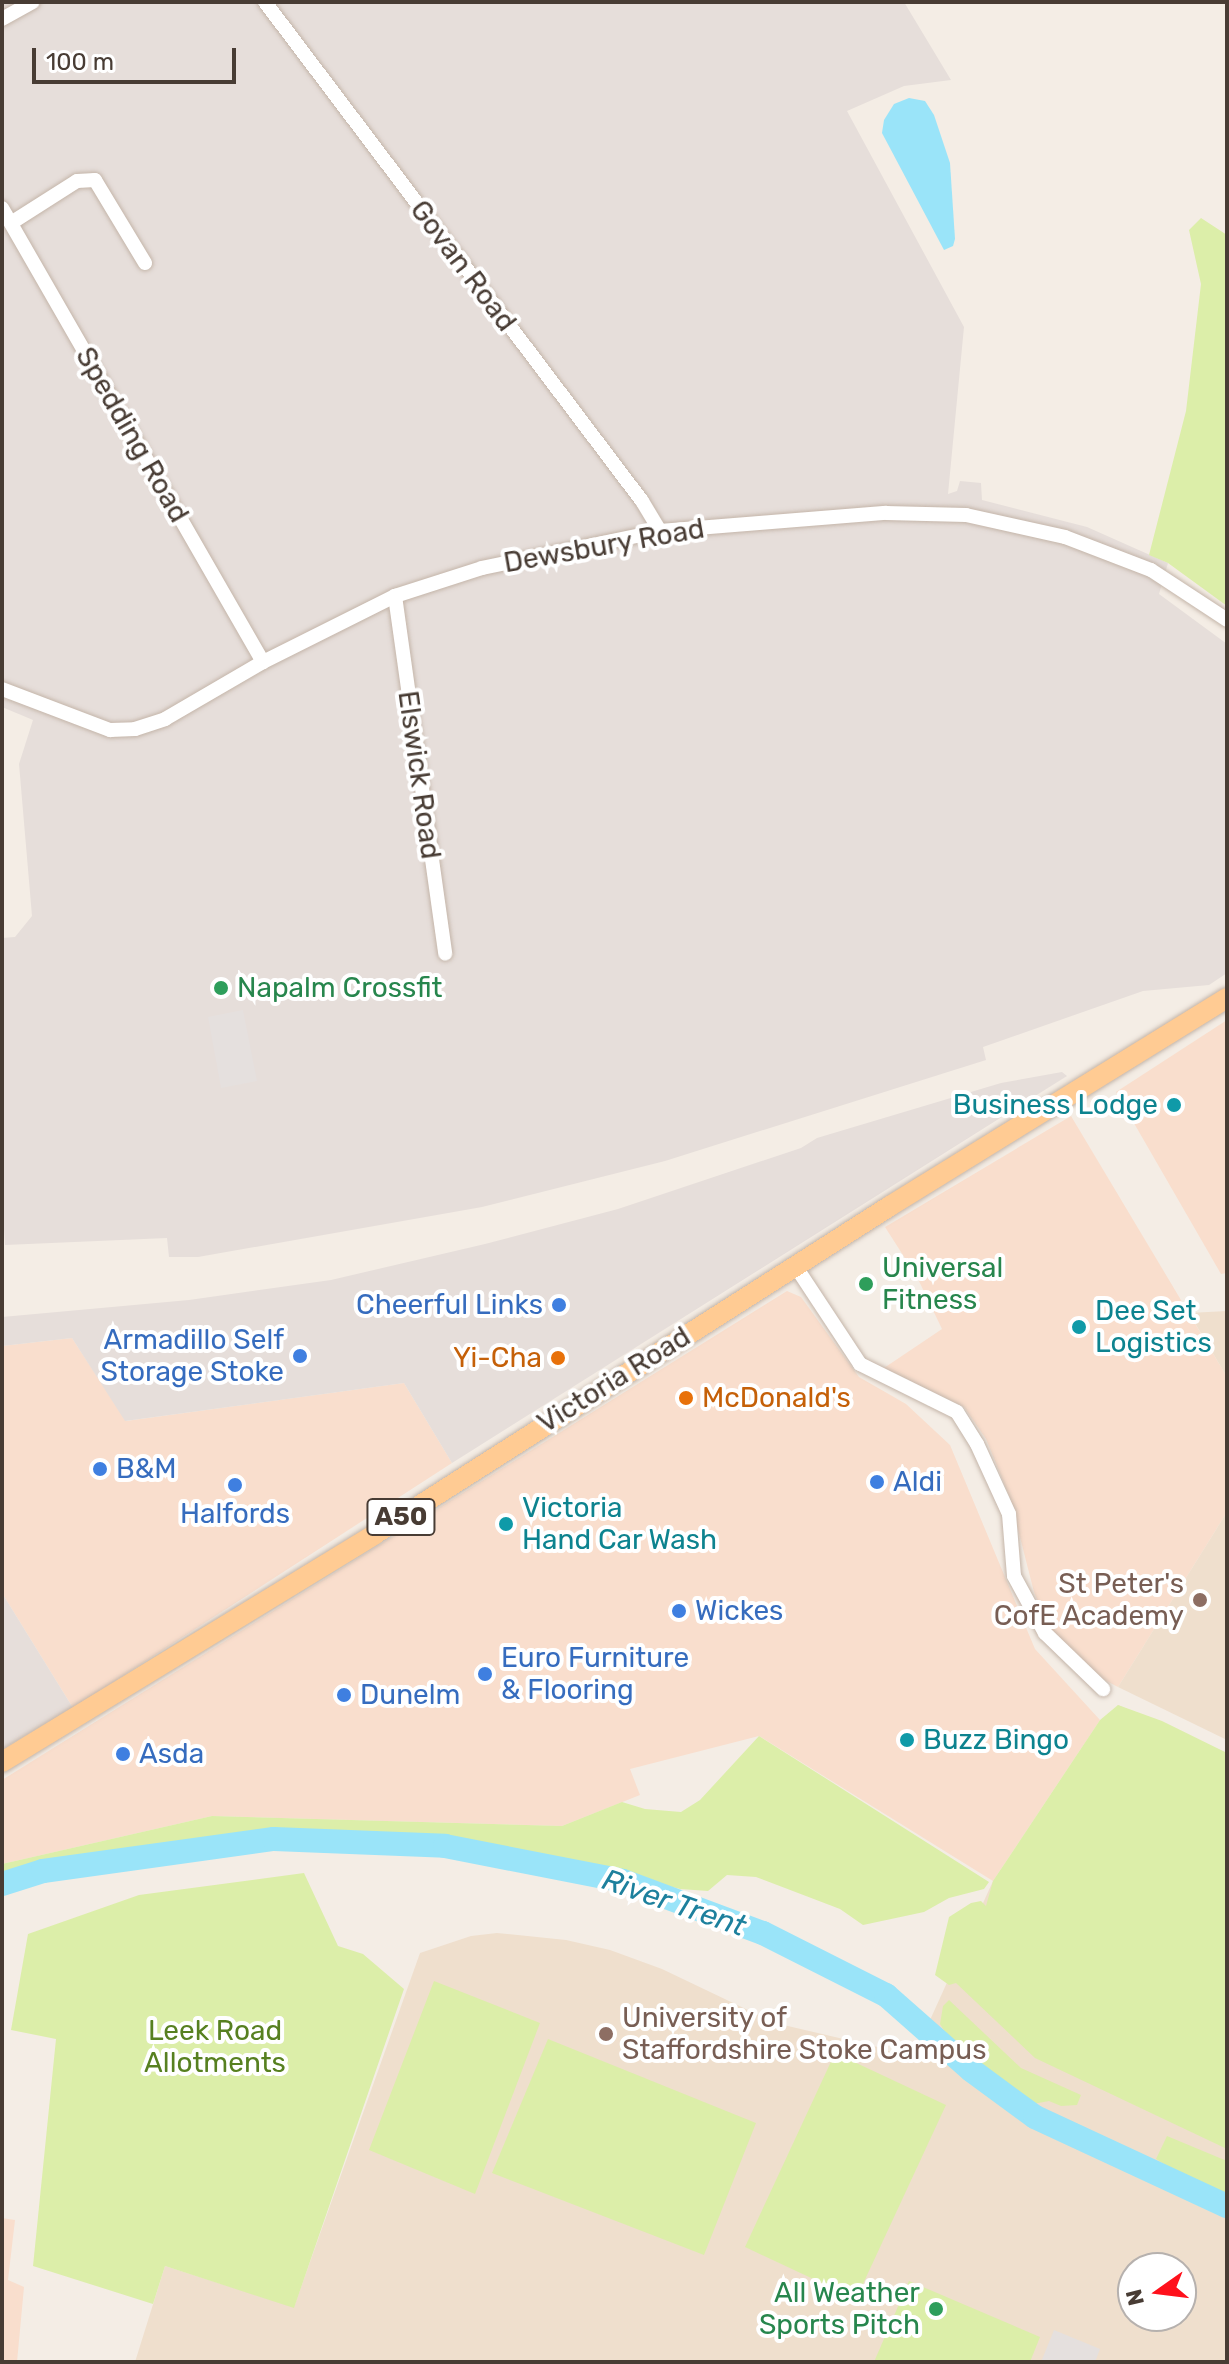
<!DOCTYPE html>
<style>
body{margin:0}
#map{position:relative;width:1229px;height:2364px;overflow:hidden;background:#f4ede5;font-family:Rubik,sans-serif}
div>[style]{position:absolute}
.commercial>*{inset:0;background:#f9decd}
.industrial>*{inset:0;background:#e6deda}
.education>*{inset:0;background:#efdfcd}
.green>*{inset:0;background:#dceea9}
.parking>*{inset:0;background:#e5e0de}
.water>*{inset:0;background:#9ae4f9}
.river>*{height:24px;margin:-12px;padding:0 12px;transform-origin:12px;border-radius:12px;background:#9ae4f9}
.roads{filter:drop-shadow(0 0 2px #c4b5a9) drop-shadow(0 0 2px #c4b5a9)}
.street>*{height:14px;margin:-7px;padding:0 7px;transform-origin:7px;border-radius:7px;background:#fff}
.primary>*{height:20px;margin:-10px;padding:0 10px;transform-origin:10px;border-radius:10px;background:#ffcb93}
.dots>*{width:22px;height:22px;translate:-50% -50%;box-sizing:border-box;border:4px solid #fff;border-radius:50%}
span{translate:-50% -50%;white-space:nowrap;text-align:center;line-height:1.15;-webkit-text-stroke:8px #fff;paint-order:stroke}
.shield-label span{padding:2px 6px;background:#fff;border:2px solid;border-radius:6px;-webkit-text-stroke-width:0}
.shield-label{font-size:26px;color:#483c34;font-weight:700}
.street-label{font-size:28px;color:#483c34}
.leisure-label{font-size:28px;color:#27864d}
.left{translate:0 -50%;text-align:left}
.right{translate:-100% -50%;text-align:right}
.culture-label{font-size:28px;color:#0d838f}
.shop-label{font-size:28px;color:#366cbe}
.food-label{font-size:28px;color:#c56008}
.education-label{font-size:28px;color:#785e54}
.park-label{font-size:28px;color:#578020}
.water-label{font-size:30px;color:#1d809d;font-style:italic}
.frame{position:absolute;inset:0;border:4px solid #483c34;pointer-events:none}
.north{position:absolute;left:1117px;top:2252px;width:80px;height:80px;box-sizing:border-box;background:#fff;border:2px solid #b6b1ae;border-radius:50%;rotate:256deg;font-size:22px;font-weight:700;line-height:32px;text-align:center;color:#483c34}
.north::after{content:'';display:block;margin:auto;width:28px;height:36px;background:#ff111c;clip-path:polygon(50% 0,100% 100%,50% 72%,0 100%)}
.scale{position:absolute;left:32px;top:48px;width:204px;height:36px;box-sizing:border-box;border:4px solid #483c34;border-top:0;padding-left:10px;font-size:24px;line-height:28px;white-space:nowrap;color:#483c34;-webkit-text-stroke:6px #fff;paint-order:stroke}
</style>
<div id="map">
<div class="commercial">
<i style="clip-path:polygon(1227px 1020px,1227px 1273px,1221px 1274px,1116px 1092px)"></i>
<i style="clip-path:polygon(1071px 1116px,1227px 1377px,1227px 1512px,1118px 1687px,1091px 1673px,1049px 1631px,1034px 1592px,1010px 1498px,986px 1439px,964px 1407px,884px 1368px,942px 1329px,917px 1277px,885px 1227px)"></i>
<i style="clip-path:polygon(787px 1291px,801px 1297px,859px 1377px,906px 1404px,950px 1445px,1035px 1649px,1100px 1720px,993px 1881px,759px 1736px,630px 1769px,640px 1795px,562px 1826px,212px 1816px,2px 1864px,2px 1780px)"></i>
<i style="clip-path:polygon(72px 1338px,126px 1421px,404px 1383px,452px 1463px,73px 1708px,2px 1593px,2px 1346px)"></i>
<i style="clip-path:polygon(2px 2218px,15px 2220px,8px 2280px,24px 2287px,17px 2362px,2px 2362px)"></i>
</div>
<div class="industrial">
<i style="clip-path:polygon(2px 2px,904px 2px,951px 80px,904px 86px,847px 111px,964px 327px,948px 494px,957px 491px,960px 481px,981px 483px,982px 500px,1087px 527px,1168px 563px,1159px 594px,1227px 644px,1227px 973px,1209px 985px,1143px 991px,983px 1047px,986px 1060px,665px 1161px,482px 1207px,198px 1257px,169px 1257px,167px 1238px,5px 1245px,2px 1198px,2px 938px,15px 937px,32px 916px,19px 764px,33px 720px,2px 707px)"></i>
<i style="clip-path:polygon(1062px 1072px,1067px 1076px,452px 1463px,404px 1383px,125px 1421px,72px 1338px,2px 1346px,2px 1317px,189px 1300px,331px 1280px,485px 1244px,618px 1209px,801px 1148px,817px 1138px,1001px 1083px)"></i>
<i style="clip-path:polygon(2px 1593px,73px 1708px,2px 1749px)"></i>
</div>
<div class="education">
<i style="clip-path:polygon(1227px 1311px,1227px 1377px,1189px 1313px)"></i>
<i style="clip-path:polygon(1227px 1512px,1227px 1740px,1118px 1687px)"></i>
<i style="clip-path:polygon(evenodd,1118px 1705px,1227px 1753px,1227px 2362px,135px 2362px,165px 2266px,294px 2307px,420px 1953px,471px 1936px,497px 1933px,566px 1940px,610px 1950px,662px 1969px,775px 2023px,882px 2048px,911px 2062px,993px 1881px,1118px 1705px,1133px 2268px,1181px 2268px,1181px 2316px,1133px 2316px,1133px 2268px)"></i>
</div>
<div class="green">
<i style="clip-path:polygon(1201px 218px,1227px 235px,1227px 606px,1168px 563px,1149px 555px,1186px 411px,1201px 284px,1189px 230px)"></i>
<i style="clip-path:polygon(1118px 1705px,1162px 1721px,1227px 1753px,1227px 2149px,1035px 2058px,956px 1983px,949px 1985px,935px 1975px,949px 1917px,971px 1903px,981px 1901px,986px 1906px,993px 1881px,1100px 1720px)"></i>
<i style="clip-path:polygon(759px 1736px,989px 1882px,984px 1889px,949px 1898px,924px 1912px,863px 1925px,840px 1909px,756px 1877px,727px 1875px,708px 1891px,680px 1889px,578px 1862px,439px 1840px,353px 1833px,267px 1833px,208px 1838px,48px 1865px,2px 1877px,2px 1864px,212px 1816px,562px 1826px,622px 1802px,645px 1809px,681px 1812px,700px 1800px)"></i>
<i style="clip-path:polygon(304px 1873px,338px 1946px,363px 1954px,404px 1989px,294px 2308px,165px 2266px,153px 2304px,33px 2266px,56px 2039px,11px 2030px,28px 1934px,139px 1895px)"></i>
<i style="clip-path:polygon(434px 1981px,540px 2023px,475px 2194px,369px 2150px)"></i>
<i style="clip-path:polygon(949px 2000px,1021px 2068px,1081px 2095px,1077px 2105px,1061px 2106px,1049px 2101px,1033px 2104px,985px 2073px,954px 2046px,940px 2024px,943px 2006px)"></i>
<i style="clip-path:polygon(548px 2039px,756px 2123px,704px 2255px,492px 2173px)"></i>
<i style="clip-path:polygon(835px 2053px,946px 2105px,856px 2299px,745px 2247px)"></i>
<i style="clip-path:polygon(1167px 2136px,1227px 2161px,1227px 2203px,1156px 2159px)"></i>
<i style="clip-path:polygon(909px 2281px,1040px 2337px,1030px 2362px,874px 2362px)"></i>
</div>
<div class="parking">
<i style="clip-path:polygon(243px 1010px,257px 1081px,221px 1088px,208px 1017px)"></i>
<i style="clip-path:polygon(1054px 2330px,1100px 2349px,1095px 2362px,1041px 2362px)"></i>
</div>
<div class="water">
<i style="clip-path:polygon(909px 98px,925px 101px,934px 115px,950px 163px,955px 239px,953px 246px,944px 250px,882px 133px,884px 120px,894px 104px)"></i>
</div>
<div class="river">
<i style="left:2px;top:1884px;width:43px;rotate:-17.6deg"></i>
<i style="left:43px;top:1871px;width:233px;rotate:-7.9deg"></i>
<i style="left:274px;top:1839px;width:171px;rotate:2.3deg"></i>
<i style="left:445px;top:1846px;width:181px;rotate:11.1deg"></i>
<i style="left:623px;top:1881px;width:149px;rotate:20.4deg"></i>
<i style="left:763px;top:1933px;width:138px;rotate:26.8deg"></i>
<i style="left:886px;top:1995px;width:113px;rotate:41.4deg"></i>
<i style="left:971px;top:2070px;width:79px;rotate:36.3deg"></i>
<i style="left:1035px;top:2117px;width:212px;rotate:24.9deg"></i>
</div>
<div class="roads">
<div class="street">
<i style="left:265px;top:2px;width:625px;rotate:52.93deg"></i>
<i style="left:642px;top:501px;width:35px;rotate:59deg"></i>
<i style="left:2px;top:19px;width:35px;rotate:-29deg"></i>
<i style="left:2px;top:208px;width:524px;rotate:60.11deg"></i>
<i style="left:11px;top:223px;width:78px;rotate:-32.5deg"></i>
<i style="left:77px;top:181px;width:18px;rotate:-3deg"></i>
<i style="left:95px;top:180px;width:97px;rotate:58.9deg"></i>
<i style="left:395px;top:596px;width:361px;rotate:82deg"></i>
<i style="left:2px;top:689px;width:116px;rotate:20.8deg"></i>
<i style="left:110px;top:730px;width:25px;rotate:-2deg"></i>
<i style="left:135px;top:729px;width:32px;rotate:-18deg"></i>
<i style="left:165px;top:719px;width:113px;rotate:-30.2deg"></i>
<i style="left:263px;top:662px;width:148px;rotate:-26.6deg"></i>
<i style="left:395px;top:596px;width:91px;rotate:-17.8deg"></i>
<i style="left:482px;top:568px;width:182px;rotate:-11.7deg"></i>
<i style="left:660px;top:531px;width:227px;rotate:-4.6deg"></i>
<i style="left:886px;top:513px;width:80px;rotate:1.4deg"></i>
<i style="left:966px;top:515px;width:101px;rotate:12.5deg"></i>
<i style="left:1065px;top:537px;width:92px;rotate:21deg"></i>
<i style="left:1151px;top:570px;width:91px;rotate:33.3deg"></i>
<i style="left:796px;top:1267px;width:116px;rotate:56.6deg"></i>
<i style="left:860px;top:1364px;width:108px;rotate:26.3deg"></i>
<i style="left:957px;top:1412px;width:38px;rotate:58deg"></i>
<i style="left:977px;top:1444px;width:77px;rotate:65.4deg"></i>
<i style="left:1009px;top:1514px;width:62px;rotate:85.4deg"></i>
<i style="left:1014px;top:1576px;width:65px;rotate:61.5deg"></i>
<i style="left:1045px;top:1633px;width:81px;rotate:44deg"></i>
</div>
<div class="primary">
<i style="left:2px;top:1762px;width:437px;rotate:-31.4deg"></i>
<i style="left:375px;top:1534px;width:611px;rotate:-32.49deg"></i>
<i style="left:890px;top:1206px;width:396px;rotate:-31.7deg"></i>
</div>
</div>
<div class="dots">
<i style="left:221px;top:988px;background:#2e9e5b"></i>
<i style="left:1174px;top:1105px;background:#0f9aa8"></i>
<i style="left:866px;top:1284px;background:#2e9e5b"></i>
<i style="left:559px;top:1305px;background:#3f7fe0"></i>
<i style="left:1079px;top:1327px;background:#0f9aa8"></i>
<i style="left:300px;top:1356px;background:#3f7fe0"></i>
<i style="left:558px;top:1358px;background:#e8710a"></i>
<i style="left:686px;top:1398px;background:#e8710a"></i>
<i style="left:100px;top:1469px;background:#3f7fe0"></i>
<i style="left:877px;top:1482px;background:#3f7fe0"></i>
<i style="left:235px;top:1485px;background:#3f7fe0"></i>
<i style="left:506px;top:1524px;background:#0f9aa8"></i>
<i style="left:1200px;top:1600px;background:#8d6e63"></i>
<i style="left:679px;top:1611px;background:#3f7fe0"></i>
<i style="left:485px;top:1674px;background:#3f7fe0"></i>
<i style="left:344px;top:1695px;background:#3f7fe0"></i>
<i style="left:907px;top:1740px;background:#0f9aa8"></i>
<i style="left:123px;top:1754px;background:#3f7fe0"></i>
<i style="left:606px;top:2034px;background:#8d6e63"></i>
<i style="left:936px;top:2309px;background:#2e9e5b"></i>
</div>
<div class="shield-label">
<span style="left:401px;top:1517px">A50</span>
</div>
<div class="street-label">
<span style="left:463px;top:266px;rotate:53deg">Govan Road</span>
<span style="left:132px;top:435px;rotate:60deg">Spedding Road</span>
<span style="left:604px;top:546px;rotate:-10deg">Dewsbury Road</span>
<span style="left:419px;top:775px;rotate:82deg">Elswick Road</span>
<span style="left:614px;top:1380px;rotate:-32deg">Victoria Road</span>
</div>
<div class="leisure-label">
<span class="left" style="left:237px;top:988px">Napalm Crossfit</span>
<span class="left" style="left:882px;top:1284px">Universal<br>Fitness</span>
<span class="right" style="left:920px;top:2309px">All Weather<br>Sports Pitch</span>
</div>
<div class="culture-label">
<span class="right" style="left:1158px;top:1105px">Business Lodge</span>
<span class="left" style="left:1095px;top:1327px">Dee Set<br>Logistics</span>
<span class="left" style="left:522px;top:1524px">Victoria<br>Hand Car Wash</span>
<span class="left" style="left:923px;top:1740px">Buzz Bingo</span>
</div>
<div class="shop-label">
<span class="right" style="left:543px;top:1305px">Cheerful Links</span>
<span class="right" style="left:284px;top:1356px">Armadillo Self<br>Storage Stoke</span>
<span class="left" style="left:116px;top:1469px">B&amp;M</span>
<span class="left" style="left:893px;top:1482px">Aldi</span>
<span style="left:235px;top:1514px">Halfords</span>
<span class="left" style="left:695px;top:1611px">Wickes</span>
<span class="left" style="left:501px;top:1674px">Euro Furniture<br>&amp; Flooring</span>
<span class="left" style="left:360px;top:1695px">Dunelm</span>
<span class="left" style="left:139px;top:1754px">Asda</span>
</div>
<div class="food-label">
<span class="right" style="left:542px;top:1358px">Yi-Cha</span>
<span class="left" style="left:702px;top:1398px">McDonald's</span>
</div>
<div class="education-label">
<span class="right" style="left:1184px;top:1600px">St Peter's<br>CofE Academy</span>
<span class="left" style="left:622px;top:2034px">University of<br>Staffordshire Stoke Campus</span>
</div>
<div class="park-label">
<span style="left:215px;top:2047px">Leek Road<br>Allotments</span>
</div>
<div class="water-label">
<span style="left:674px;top:1903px;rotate:19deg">River Trent</span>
</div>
<div class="frame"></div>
<div class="north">N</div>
<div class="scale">100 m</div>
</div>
